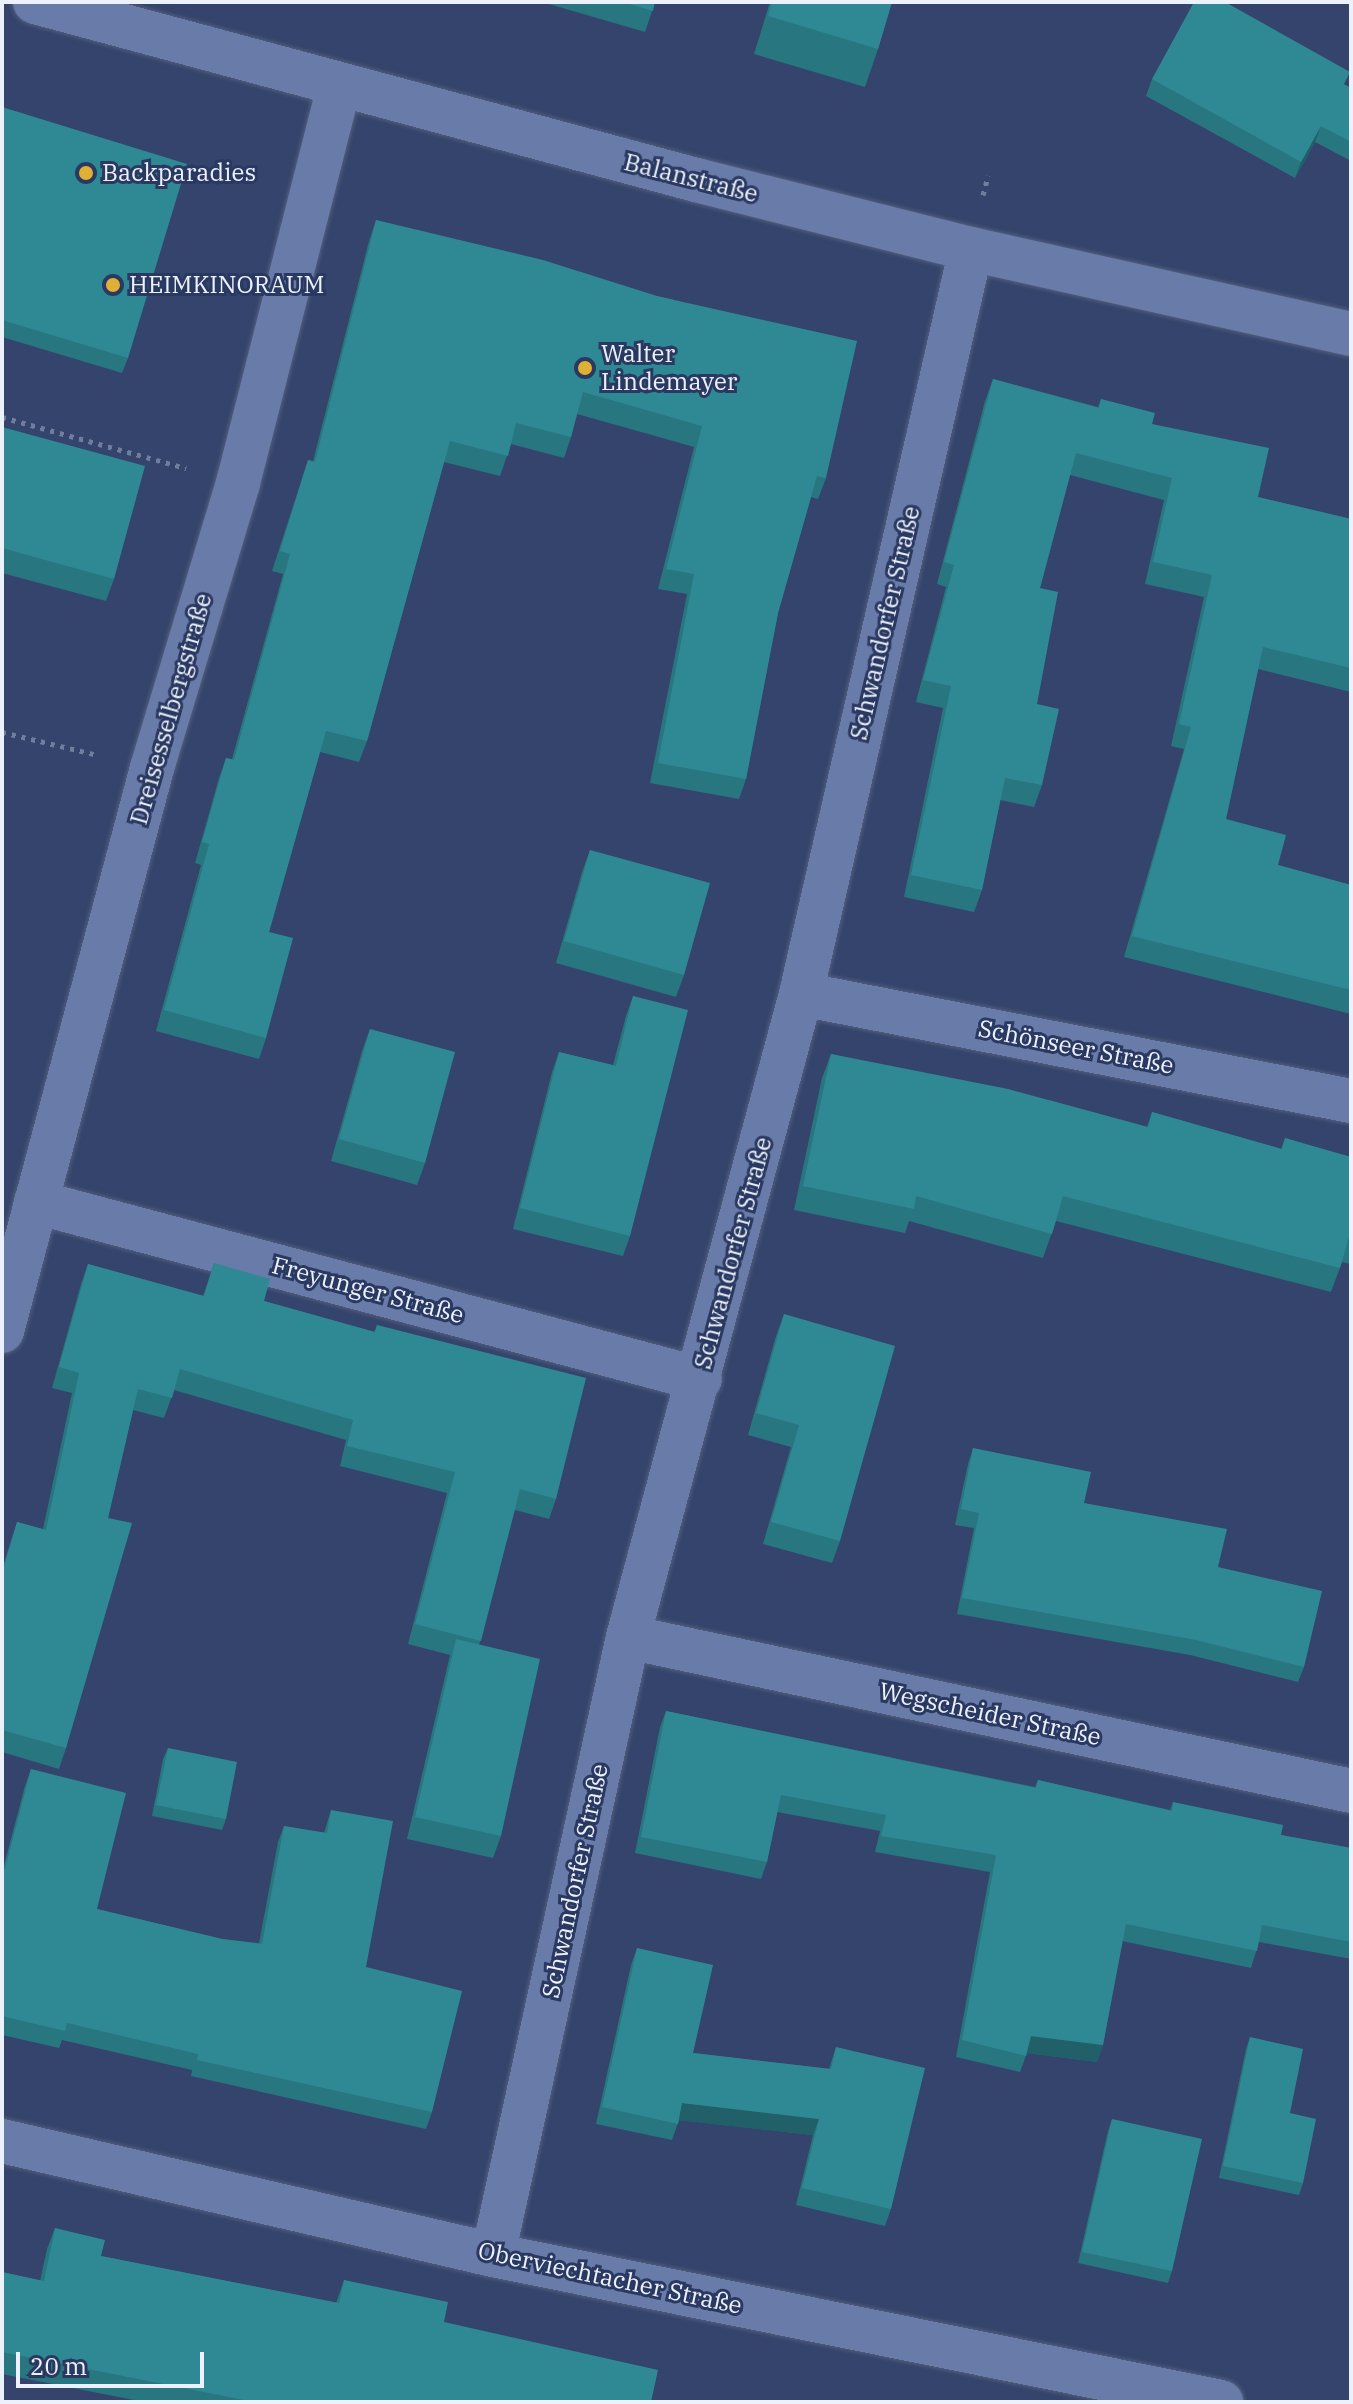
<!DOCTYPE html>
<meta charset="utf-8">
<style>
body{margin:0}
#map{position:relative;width:1353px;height:2404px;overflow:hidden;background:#34446c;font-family:"IBM Plex Serif",serif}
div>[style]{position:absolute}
.path>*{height:5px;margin-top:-2.5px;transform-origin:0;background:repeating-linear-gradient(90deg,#717d9c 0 4px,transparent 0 10px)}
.roads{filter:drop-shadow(0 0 2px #525e7d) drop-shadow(0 0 2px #525e7d)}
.minor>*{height:44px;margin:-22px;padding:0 22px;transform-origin:22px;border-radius:22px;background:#697ba8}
.tertiary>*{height:44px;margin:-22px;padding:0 22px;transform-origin:22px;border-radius:22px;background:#697ba8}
.wall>*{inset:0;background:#28767f}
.shaded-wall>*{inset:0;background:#216068}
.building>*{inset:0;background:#2f8994}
.dots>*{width:22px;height:22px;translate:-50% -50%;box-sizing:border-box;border:4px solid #2a3961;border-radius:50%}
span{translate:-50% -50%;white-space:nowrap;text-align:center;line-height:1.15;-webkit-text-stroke:6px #2a3961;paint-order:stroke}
.poi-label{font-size:24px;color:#edf1fc}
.left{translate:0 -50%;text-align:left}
.street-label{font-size:24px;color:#edf1fc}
.frame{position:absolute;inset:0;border:4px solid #edf1fc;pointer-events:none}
.scale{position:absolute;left:16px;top:2352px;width:188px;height:36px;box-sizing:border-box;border:4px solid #edf1fc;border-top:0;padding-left:10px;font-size:24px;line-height:28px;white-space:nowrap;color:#edf1fc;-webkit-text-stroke:6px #2a3961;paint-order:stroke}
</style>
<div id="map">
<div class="path">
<i style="left:983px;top:195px;width:20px;rotate:-75deg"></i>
<i style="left:2px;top:417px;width:191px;rotate:15.5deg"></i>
<i style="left:2px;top:732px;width:99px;rotate:13.5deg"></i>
</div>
<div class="roads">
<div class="minor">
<i style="left:801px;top:994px;width:560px;rotate:11.01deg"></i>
<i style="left:36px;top:1202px;width:687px;rotate:14.93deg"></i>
<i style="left:2px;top:1331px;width:583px;rotate:-75.08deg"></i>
<i style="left:152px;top:768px;width:298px;rotate:-73.2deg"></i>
<i style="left:238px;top:483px;width:410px;rotate:-75.7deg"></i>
<i style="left:628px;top:1637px;width:739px;rotate:12.02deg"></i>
<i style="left:2px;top:2141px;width:504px;rotate:13.07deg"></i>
<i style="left:493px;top:2255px;width:743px;rotate:11.42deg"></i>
<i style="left:493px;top:2255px;width:633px;rotate:-77.68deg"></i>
<i style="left:628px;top:1637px;width:666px;rotate:-74.94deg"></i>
<i style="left:801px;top:994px;width:764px;rotate:-77.15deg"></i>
</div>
<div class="tertiary">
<i style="left:35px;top:2px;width:685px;rotate:15.07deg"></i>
<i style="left:696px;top:180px;width:284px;rotate:14.1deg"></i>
<i style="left:971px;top:249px;width:389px;rotate:12.6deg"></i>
</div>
</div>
<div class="wall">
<i style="clip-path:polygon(542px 2px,655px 2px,645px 32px)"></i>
<i style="clip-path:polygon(770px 2px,892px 2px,878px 49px,865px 87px,754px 54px)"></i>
<i style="clip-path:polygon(1152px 79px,1345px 85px,1351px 88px,1351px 161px,1315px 142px,1295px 178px,1146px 96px)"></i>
<i style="clip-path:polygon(2px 107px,128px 358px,122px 373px,2px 337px)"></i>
<i style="clip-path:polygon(376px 220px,826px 478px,818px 499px,811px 497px,778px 613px,746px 779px,739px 799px,650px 783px,687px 594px,658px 589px,694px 447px,577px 414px,571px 437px,564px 458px,511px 444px,500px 476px,444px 462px,367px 741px,359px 762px,320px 752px,269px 932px,266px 1038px,259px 1059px,156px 1031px,201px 865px,195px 863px,219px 778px,226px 758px,232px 759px,283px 574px,272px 571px,308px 460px,313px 461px,369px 241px)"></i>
<i style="clip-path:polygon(993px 379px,1098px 407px,1101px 399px,1152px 424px,1258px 497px,1351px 519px,1351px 692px,1258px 669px,1226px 819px,1278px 865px,1351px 885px,1351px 1014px,1124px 957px,1184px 749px,1171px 746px,1204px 597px,1145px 584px,1164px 500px,1070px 475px,1040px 588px,1037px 704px,1042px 785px,1034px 807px,1000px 800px,982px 890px,974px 912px,904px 897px,943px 708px,916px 702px,946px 587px,937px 584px,985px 401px)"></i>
<i style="clip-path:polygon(2px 427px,114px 579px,106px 601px,2px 573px)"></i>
<i style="clip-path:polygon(590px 850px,684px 975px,676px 997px,556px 963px,582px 872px)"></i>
<i style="clip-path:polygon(633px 996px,630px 1236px,623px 1256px,513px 1229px,552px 1072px,559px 1052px,613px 1065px,626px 1016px)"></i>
<i style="clip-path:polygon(370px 1029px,425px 1163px,417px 1185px,331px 1161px,362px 1051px)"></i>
<i style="clip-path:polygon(831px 1054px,1147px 1127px,1152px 1112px,1281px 1149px,1285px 1138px,1351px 1157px,1351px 1264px,1342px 1262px,1331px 1292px,1056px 1221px,1043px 1258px,909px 1221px,905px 1233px,794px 1210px,822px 1078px)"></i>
<i style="clip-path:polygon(214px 1263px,264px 1301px,374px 1332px,377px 1325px,556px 1499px,549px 1519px,515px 1510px,479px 1645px,501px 1836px,493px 1858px,407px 1839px,450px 1655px,408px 1644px,447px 1493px,340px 1466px,346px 1440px,174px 1390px,164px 1418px,133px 1410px,108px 1518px,66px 1748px,59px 1769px,2px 1752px,2px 1569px,17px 1522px,43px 1529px,72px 1393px,52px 1388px,81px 1284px,88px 1264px,203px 1296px)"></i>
<i style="clip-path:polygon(784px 1314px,840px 1541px,832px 1563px,763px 1544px,791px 1447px,748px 1435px,776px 1336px)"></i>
<i style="clip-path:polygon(973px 1448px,1084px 1503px,1218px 1567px,1304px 1667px,1298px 1682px,1190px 1655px,957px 1614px,974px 1528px,955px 1525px,968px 1464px)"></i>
<i style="clip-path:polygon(666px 1711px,1035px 1787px,1038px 1780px,1170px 1810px,1173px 1802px,1281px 1835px,1351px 1848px,1351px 1959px,1259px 1942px,1251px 1968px,1122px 1941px,1103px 2045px,1097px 2062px,1027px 2053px,1020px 2072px,956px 2057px,990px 1872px,875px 1852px,880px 1831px,777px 1812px,767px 1862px,761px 1879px,635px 1853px,660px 1727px)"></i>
<i style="clip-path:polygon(168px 1748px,226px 1819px,222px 1830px,152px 1816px,163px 1759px)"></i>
<i style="clip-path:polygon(31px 1769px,97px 1909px,222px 1939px,259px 1943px,278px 1842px,284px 1826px,324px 1833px,331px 1810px,366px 1967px,432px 2112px,426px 2129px,191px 2076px,192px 2070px,62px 2040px,59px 2048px,2px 2035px,2px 1869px,3px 1869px,25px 1786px)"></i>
<i style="clip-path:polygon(637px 1948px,693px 2053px,829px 2069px,836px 2047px,891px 2209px,885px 2226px,796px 2205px,813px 2135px,679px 2120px,672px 2140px,596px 2124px,631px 1965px)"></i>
<i style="clip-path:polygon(1250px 2037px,1290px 2113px,1303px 2183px,1299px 2195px,1219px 2178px,1246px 2049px)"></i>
<i style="clip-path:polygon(1112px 2119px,1172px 2271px,1168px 2283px,1078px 2263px,1108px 2131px)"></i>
<i style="clip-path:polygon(55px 2228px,101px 2256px,336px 2303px,344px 2280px,444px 2322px,651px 2402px,144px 2402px,2px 2374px,2px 2272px,40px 2281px,47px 2249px)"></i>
</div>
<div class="shaded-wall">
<i style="clip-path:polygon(1321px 126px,1315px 142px,1295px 178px,1301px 162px)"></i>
<i style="clip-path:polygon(1031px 2036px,1103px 2045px,1097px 2062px,1025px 2053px)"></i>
<i style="clip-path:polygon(682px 2103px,819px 2119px,813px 2135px,676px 2120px)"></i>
</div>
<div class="building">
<i style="clip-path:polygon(623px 2px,655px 2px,653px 11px)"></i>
<i style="clip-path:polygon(772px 2px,892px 2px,878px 49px,768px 16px)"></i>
<i style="clip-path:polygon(1194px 2px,1225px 2px,1350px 72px,1344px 84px,1351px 88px,1351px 142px,1321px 126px,1301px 162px,1152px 79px)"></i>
<i style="clip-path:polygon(2px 107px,187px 164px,128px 358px,2px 320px)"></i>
<i style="clip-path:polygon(376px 220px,543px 260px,657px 296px,857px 341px,826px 478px,817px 476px,778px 613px,746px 779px,658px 763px,694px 574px,666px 569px,702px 426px,583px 392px,571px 437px,516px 423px,508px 456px,450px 441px,367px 741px,326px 731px,269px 932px,293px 938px,266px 1038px,164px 1010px,209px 844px,202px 842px,226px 758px,234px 760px,290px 554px,280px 551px,308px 460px,315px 462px)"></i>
<i style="clip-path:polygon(993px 379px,1099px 408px,1101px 399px,1155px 413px,1152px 424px,1269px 448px,1258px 497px,1351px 519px,1351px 668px,1263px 647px,1226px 819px,1286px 835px,1278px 865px,1351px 885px,1351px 990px,1132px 936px,1191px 727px,1179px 724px,1212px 575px,1153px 562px,1172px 478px,1076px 453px,1040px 588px,1058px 592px,1037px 704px,1059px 709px,1042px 785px,1005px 778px,982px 890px,911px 875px,951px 686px,923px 680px,954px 565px,944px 562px)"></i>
<i style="clip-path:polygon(2px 427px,145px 466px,114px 579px,2px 548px)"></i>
<i style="clip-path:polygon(590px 850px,710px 883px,684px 975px,564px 941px)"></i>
<i style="clip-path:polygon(633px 996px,688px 1010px,630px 1236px,520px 1208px,559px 1052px,616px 1066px)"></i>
<i style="clip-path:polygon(370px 1029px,455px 1052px,425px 1163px,339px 1139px)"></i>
<i style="clip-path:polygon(831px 1054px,1008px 1089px,1148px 1127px,1152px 1112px,1282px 1149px,1285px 1138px,1351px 1157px,1351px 1238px,1349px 1237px,1340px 1268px,1063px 1196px,1052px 1234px,916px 1196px,914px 1209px,803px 1186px)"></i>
<i style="clip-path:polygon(214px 1263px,270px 1279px,264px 1301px,375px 1332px,377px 1325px,586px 1378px,556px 1499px,520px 1489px,481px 1641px,415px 1624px,455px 1472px,347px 1446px,353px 1420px,180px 1369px,172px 1398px,138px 1389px,108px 1518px,132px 1523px,66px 1748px,2px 1730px,2px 1574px,17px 1522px,46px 1530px,79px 1373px,59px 1367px,88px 1264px,204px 1296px)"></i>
<i style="clip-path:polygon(784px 1314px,895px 1346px,840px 1541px,771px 1522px,799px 1425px,756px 1413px)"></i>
<i style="clip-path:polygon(973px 1448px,1091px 1472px,1084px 1503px,1227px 1529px,1218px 1567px,1322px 1591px,1304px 1667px,1196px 1640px,962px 1598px,979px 1513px,961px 1509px)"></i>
<i style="clip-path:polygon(456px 1639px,540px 1659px,501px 1836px,415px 1817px)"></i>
<i style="clip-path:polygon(666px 1711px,1036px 1788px,1038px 1780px,1172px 1811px,1173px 1802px,1283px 1825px,1281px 1835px,1351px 1848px,1351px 1942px,1262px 1925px,1257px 1951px,1126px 1924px,1103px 2045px,1031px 2036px,1026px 2056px,962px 2040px,996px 1855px,881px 1836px,886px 1815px,781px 1795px,767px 1862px,641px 1837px)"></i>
<i style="clip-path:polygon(168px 1748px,237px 1762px,226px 1819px,156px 1805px)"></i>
<i style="clip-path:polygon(31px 1769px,126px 1793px,97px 1909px,222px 1939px,262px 1944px,284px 1826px,327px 1833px,331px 1810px,393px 1821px,366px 1967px,462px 1991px,432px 2112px,197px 2060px,198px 2054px,67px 2023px,65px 2031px,2px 2016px,2px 1869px,5px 1869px)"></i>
<i style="clip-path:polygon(637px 1948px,713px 1965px,693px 2053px,831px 2069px,836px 2047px,925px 2068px,891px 2209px,802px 2188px,819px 2119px,682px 2103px,678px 2124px,602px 2107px)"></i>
<i style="clip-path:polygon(1250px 2037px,1303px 2049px,1290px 2113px,1316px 2119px,1303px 2183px,1223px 2166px)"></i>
<i style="clip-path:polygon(1112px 2119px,1202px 2139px,1172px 2271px,1082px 2252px)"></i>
<i style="clip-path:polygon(55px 2228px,105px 2240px,101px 2256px,339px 2303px,344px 2280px,448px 2302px,444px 2322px,658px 2370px,651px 2402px,254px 2402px,2px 2352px,2px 2272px,44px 2281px)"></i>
</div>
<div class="dots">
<i style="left:86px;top:173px;background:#dfb034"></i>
<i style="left:113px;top:285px;background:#dfb034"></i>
<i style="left:585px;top:368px;background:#dfb034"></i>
</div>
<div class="poi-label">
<span class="left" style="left:102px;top:173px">Backparadies</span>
<span class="left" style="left:129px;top:285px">HEIMKINORAUM</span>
<span class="left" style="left:601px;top:368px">Walter<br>Lindemayer</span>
</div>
<div class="street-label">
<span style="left:691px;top:178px;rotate:14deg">Balanstraße</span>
<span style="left:885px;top:623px;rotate:-77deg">Schwandorfer Straße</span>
<span style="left:171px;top:709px;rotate:-74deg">Dreisesselbergstraße</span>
<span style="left:1076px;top:1047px;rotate:11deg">Schönseer Straße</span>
<span style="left:733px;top:1253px;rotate:-75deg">Schwandorfer Straße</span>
<span style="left:368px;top:1290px;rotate:15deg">Freyunger Straße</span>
<span style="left:990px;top:1714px;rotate:12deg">Wegscheider Straße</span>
<span style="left:575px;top:1881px;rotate:-78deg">Schwandorfer Straße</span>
<span style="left:610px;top:2278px;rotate:12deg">Oberviechtacher Straße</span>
</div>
<div class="frame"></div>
<div class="scale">20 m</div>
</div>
